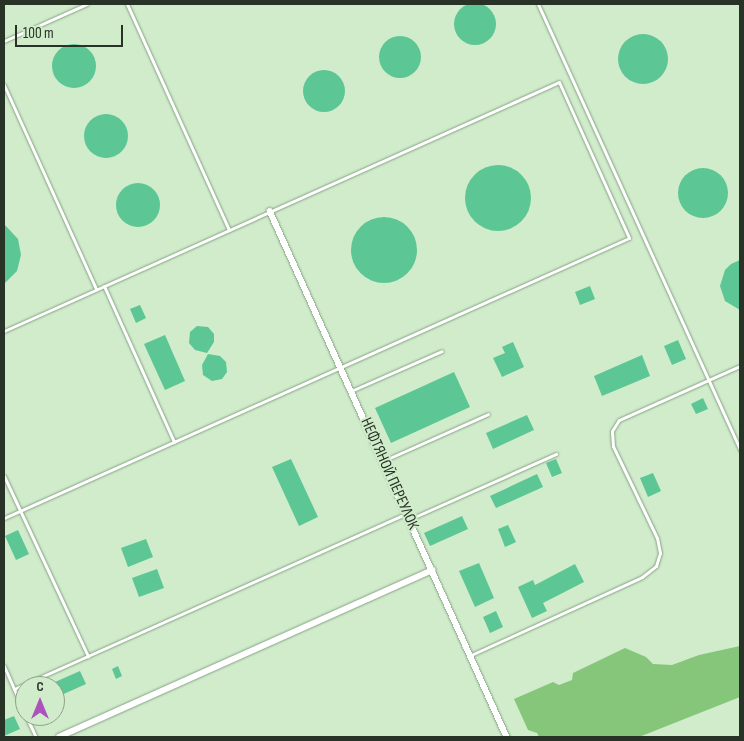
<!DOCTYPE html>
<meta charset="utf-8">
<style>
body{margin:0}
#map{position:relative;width:744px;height:741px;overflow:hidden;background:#d0eccb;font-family:"Sofia Sans Condensed",sans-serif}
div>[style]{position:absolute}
.forest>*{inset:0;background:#85c67b}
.building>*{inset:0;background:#5cc695}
.round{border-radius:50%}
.roads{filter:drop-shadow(0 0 1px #88a284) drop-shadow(0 0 1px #88a284)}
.service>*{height:3px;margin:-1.5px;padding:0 1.5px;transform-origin:1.5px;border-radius:1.5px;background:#fff}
.minor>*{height:5.5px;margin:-2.75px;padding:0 2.75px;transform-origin:2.75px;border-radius:2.75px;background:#fff}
span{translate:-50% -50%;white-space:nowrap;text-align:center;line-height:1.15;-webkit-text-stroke:4px #d0eccb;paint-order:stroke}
.street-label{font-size:16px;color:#283226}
.frame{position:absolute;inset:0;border:5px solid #283226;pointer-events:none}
.north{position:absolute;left:15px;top:676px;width:50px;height:50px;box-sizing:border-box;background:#d0eccb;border:1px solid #8da289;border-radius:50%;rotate:0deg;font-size:14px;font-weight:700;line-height:20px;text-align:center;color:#283226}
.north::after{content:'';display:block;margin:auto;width:18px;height:22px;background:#ac52bd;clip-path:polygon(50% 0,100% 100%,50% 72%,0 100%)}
.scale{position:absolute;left:15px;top:25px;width:108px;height:22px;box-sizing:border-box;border:2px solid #283226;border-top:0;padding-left:6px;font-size:15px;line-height:18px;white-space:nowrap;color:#283226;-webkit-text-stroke:4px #d0eccb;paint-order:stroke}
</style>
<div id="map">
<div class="forest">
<i style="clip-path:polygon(740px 646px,740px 697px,639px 737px,539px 737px,537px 733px,528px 730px,514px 699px,553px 682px,559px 685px,572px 680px,573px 673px,625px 648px,646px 657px,653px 664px,672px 665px,699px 655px)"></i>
</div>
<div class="building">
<i class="round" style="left:454px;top:3px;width:42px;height:42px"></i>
<i class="round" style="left:618px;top:34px;width:50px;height:50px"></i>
<i class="round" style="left:379px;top:36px;width:42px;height:42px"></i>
<i class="round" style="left:52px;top:44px;width:44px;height:44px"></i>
<i class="round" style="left:303px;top:70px;width:42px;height:42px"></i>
<i class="round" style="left:84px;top:114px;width:44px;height:44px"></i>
<i class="round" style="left:465px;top:165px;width:66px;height:66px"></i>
<i class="round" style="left:678px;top:168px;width:50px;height:50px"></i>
<i class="round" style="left:116px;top:183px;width:44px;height:44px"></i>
<i class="round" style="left:351px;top:217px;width:66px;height:66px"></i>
<i style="clip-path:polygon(4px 224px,18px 239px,21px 255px,17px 271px,4px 284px)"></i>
<i style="clip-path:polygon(740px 260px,740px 310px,725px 301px,720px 286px,725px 270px,731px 264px)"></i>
<i style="clip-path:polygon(590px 286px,595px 299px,580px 305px,575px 292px)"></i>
<i style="clip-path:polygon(140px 305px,146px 318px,136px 323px,130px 309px)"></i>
<i style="clip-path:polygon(197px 326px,208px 327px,214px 334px,214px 342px,207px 353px,195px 350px,189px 343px,190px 332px)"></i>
<i style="clip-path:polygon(165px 335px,185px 381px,165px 390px,144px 344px)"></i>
<i style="clip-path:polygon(678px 340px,686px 359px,672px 365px,664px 346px)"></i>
<i style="clip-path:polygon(513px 342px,524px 367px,502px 377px,493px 358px,505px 353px,502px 347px)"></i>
<i style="clip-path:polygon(208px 354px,220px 356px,226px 362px,227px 372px,222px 379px,212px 381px,203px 375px,202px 365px)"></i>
<i style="clip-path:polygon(642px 355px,650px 376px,602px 396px,594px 376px)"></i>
<i style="clip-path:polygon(454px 372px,470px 407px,391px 443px,375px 408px)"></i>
<i style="clip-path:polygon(703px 398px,708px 409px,696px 414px,691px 404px)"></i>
<i style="clip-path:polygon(527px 415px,534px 430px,493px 449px,486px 433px)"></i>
<i style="clip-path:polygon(291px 459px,318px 517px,299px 526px,272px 467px)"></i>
<i style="clip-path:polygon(556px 459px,562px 473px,552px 477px,546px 463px)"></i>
<i style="clip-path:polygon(653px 473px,661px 491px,648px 497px,640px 478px)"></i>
<i style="clip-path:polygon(537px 474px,543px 487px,496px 508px,490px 496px)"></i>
<i style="clip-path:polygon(462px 516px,468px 529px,430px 546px,424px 533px)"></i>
<i style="clip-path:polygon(508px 525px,516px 542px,505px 547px,498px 529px)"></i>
<i style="clip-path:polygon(18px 530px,29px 554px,16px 560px,5px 536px)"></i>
<i style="clip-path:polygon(146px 539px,153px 557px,128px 567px,121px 548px)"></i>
<i style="clip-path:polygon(479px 563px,494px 598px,475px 607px,459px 571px)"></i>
<i style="clip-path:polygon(575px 564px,584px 582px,543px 603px,547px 611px,532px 618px,518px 587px,533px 580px,535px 585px)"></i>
<i style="clip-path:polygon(157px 569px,164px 588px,139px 597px,132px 578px)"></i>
<i style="clip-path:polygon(496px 611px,503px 627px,490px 633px,483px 617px)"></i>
<i style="clip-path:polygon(118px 666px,122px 676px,116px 679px,112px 669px)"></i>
<i style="clip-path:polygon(80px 671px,86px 684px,57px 697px,55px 682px)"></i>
<i style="clip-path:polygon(14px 716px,20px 729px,4px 736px,4px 720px)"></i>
</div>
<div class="roads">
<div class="service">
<i style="left:127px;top:4px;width:248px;rotate:65.7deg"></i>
<i style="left:538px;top:4px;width:490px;rotate:65.6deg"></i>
<i style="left:4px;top:41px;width:91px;rotate:-24deg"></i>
<i style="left:4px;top:85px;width:224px;rotate:65.7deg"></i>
<i style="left:104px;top:286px;width:171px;rotate:65.8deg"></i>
<i style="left:4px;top:331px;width:608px;rotate:-24.16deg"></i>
<i style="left:559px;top:82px;width:171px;rotate:65.8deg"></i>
<i style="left:629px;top:238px;width:685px;rotate:155.87deg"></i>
<i style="left:351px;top:391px;width:99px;rotate:-23.7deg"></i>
<i style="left:383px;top:461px;width:115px;rotate:-24.1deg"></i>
<i style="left:4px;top:476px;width:199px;rotate:65deg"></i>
<i style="left:410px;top:519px;width:160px;rotate:-24deg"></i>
<i style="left:471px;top:655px;width:188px;rotate:-24.5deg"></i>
<i style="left:642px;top:577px;width:18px;rotate:-38deg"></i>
<i style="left:656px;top:566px;width:14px;rotate:-73deg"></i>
<i style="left:660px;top:553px;width:15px;rotate:-101deg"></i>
<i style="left:657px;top:538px;width:102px;rotate:-115.6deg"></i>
<i style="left:613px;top:446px;width:15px;rotate:-94deg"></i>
<i style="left:612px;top:431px;width:13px;rotate:-58deg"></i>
<i style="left:619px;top:420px;width:133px;rotate:-24.1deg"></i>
<i style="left:4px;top:666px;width:52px;rotate:66.4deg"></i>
<i style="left:14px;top:689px;width:429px;rotate:-24.1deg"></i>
<i style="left:26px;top:716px;width:23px;rotate:65deg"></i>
</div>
<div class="minor">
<i style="left:270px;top:211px;width:577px;rotate:65.75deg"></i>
<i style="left:59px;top:737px;width:409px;rotate:-24.1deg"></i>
</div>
</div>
<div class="street-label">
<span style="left:389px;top:474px;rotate:66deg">НЕФТЯНОЙ ПЕРЕУЛОК</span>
</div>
<div class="frame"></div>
<div class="north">С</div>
<div class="scale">100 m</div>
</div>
